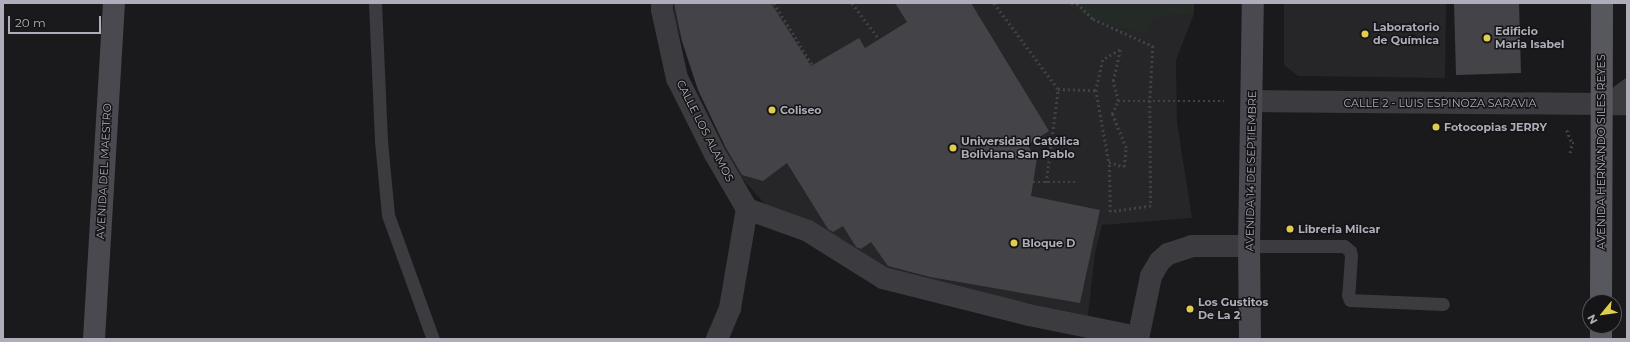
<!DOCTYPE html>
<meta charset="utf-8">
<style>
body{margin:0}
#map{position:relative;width:1630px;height:342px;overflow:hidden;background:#1a191b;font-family:Montserrat,sans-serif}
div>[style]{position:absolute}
.built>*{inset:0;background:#262528}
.green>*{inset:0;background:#242b26}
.building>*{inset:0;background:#444348}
.path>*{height:2.5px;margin-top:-1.25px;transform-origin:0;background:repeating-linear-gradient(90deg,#414146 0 2px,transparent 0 5px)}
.service>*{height:13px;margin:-6.5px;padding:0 6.5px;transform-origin:6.5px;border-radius:6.5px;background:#3b3b40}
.minor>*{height:22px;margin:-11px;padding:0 11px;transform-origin:11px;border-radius:11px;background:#3b3b40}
.secondary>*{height:22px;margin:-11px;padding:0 11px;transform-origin:11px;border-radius:11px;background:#49494f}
.primary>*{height:22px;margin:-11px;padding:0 11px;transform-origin:11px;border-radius:11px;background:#57575e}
.dots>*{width:11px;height:11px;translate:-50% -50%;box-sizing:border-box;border:2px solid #151416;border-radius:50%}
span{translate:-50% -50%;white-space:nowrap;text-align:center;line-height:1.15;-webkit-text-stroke:3px #151416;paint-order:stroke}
.poi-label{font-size:11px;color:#adaeb9;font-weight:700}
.left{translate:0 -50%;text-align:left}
.street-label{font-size:11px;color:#adaeb9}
.frame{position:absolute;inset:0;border:4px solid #adaeb9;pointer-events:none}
.north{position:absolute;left:1582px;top:294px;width:40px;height:40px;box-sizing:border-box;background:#151416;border:1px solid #525257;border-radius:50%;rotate:241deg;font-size:11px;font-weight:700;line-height:16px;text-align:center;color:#adaeb9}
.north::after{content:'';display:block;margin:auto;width:14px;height:18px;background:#e0cd4d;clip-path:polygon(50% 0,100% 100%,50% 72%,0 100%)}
.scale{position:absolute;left:8px;top:16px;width:93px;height:18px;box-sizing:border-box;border:2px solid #adaeb9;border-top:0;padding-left:5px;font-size:12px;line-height:14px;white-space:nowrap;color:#adaeb9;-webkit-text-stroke:3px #151416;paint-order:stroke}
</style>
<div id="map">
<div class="built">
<i style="clip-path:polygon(673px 3px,1194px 3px,1194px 14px,1176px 60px,1177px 122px,1192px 218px,1102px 225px,1095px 253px,1088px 316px,893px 275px,773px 213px,737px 173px,698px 90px,675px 21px)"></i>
<i style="clip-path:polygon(1284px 3px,1446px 3px,1445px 78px,1298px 76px,1284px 65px)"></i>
</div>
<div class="green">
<i style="clip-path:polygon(1072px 3px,1194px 3px,1194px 14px,1163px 15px,1151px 21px,1146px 35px,1087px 18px)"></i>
</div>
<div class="building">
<i style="clip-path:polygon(674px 3px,771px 3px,811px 66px,859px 38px,865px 48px,907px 22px,895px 3px,971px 3px,1049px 131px,1027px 145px,1037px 158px,1031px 196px,1100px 210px,1080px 303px,930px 277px,888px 266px,871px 242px,861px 249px,856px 247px,843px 226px,833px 232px,828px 229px,787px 163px,763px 181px,742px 175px,726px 148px,698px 90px,682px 41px)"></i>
<i style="clip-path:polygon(1454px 3px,1519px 3px,1521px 73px,1456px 75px)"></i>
</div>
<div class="path">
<i style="left:774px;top:3px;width:155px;rotate:58.2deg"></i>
<i style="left:852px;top:3px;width:210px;rotate:53.1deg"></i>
<i style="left:978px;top:171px;width:15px;rotate:48deg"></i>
<i style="left:988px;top:182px;width:87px"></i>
<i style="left:994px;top:3px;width:107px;rotate:53.3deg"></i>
<i style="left:1071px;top:3px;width:7px;rotate:8deg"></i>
<i style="left:1077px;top:3px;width:23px;rotate:45deg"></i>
<i style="left:1093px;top:19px;width:66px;rotate:24.2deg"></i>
<i style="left:1153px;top:46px;width:55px;rotate:93.1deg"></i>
<i style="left:1150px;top:101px;width:105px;rotate:89.5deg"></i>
<i style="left:1151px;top:206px;width:41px;rotate:171.7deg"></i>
<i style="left:1110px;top:212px;width:50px;rotate:-91.1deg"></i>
<i style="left:1118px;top:101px;width:21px;rotate:-104deg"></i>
<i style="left:1113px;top:81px;width:32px;rotate:-77deg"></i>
<i style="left:1120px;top:50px;width:20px;rotate:150deg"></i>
<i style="left:1103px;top:60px;width:31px;rotate:103deg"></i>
<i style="left:1096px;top:90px;width:73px;rotate:79.8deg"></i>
<i style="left:1109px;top:162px;width:16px;rotate:18deg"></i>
<i style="left:1124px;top:167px;width:19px;rotate:-84deg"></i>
<i style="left:1126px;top:148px;width:37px;rotate:-112deg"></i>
<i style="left:1112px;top:114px;width:14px;rotate:-65deg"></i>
<i style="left:1118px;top:101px;width:106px"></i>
<i style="left:1567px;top:130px;width:14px;rotate:69deg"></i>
<i style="left:1572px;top:143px;width:3px"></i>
<i style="left:1570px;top:153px;width:10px;rotate:-79deg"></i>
<i style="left:1046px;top:183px;width:95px;rotate:-82.7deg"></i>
<i style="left:1058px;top:89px;width:38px;rotate:2deg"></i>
</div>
<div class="service">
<i style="left:375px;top:3px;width:138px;rotate:87.5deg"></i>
<i style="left:381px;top:141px;width:74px;rotate:84.6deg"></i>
<i style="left:388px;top:215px;width:132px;rotate:70.1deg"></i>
<i style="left:1602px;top:103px;width:31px;rotate:-37deg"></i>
<i style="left:1249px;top:246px;width:95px"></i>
<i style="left:1344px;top:246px;width:8px;rotate:40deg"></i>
<i style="left:1350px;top:251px;width:5px;rotate:79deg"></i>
<i style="left:1351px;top:256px;width:39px;rotate:94deg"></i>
<i style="left:1348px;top:295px;width:5px;rotate:68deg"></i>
<i style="left:1350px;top:300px;width:93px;rotate:2.5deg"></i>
</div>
<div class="minor">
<i style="left:662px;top:3px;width:7px;rotate:90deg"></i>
<i style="left:662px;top:10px;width:70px;rotate:77.6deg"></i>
<i style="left:677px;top:78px;width:85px;rotate:63.4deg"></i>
<i style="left:715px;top:154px;width:64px;rotate:59.8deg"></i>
<i style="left:1252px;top:101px;width:375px;rotate:0.5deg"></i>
<i style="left:747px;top:209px;width:65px;rotate:19.8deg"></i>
<i style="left:808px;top:231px;width:89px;rotate:32.1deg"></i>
<i style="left:883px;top:278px;width:151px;rotate:14.2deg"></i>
<i style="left:1029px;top:315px;width:111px;rotate:11.4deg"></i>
<i style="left:717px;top:339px;width:34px;rotate:-67deg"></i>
<i style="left:730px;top:308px;width:100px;rotate:-80.3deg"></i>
<i style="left:1138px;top:339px;width:64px;rotate:-78.3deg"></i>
<i style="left:1151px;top:276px;width:17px;rotate:-59deg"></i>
<i style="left:1160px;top:261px;width:11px;rotate:-41deg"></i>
<i style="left:1168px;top:254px;width:25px;rotate:-18deg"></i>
<i style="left:1192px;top:246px;width:57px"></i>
</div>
<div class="secondary">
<i style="left:94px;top:339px;width:337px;rotate:-86.6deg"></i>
<i style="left:1250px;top:339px;width:93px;rotate:-90.6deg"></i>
<i style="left:1249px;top:246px;width:243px;rotate:-89.1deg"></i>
</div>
<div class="primary">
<i style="left:1601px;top:302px;width:299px;rotate:-89.8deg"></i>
<i style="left:1601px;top:339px;width:13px;rotate:-90deg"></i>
</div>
<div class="dots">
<i style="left:1365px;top:34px;background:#e0cd4d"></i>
<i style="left:1487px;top:38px;background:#e0cd4d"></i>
<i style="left:772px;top:110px;background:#e0cd4d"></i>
<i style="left:1436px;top:127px;background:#e0cd4d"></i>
<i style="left:953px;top:148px;background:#e0cd4d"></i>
<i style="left:1290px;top:229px;background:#e0cd4d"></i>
<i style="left:1014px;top:243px;background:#e0cd4d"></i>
<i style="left:1190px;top:309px;background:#e0cd4d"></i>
</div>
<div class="poi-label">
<span class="left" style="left:1373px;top:34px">Laboratorio<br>de Química</span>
<span class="left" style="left:1495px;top:38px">Edificio<br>Maria Isabel</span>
<span class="left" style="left:780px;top:110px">Coliseo</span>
<span class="left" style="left:1444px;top:127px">Fotocopias JERRY</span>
<span class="left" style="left:961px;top:148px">Universidad Católica<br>Boliviana San Pablo</span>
<span class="left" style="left:1298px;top:229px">Libreria Milcar</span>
<span class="left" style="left:1022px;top:243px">Bloque D</span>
<span class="left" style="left:1198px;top:309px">Los Gustitos<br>De La 2</span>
</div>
<div class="street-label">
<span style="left:1440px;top:103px">CALLE 2 - LUIS ESPINOZA SARAVIA</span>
<span style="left:705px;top:131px;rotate:63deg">CALLE LOS ALAMOS</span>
<span style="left:1601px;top:152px;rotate:-90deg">AVENIDA HERNANDO SILES REYES</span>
<span style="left:104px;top:171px;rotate:-87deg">AVENIDA DEL MAESTRO</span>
<span style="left:1251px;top:171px;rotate:-89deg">AVENIDA 14 DE SEPTIEMBRE</span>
</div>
<div class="frame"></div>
<div class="north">N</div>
<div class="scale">20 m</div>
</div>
